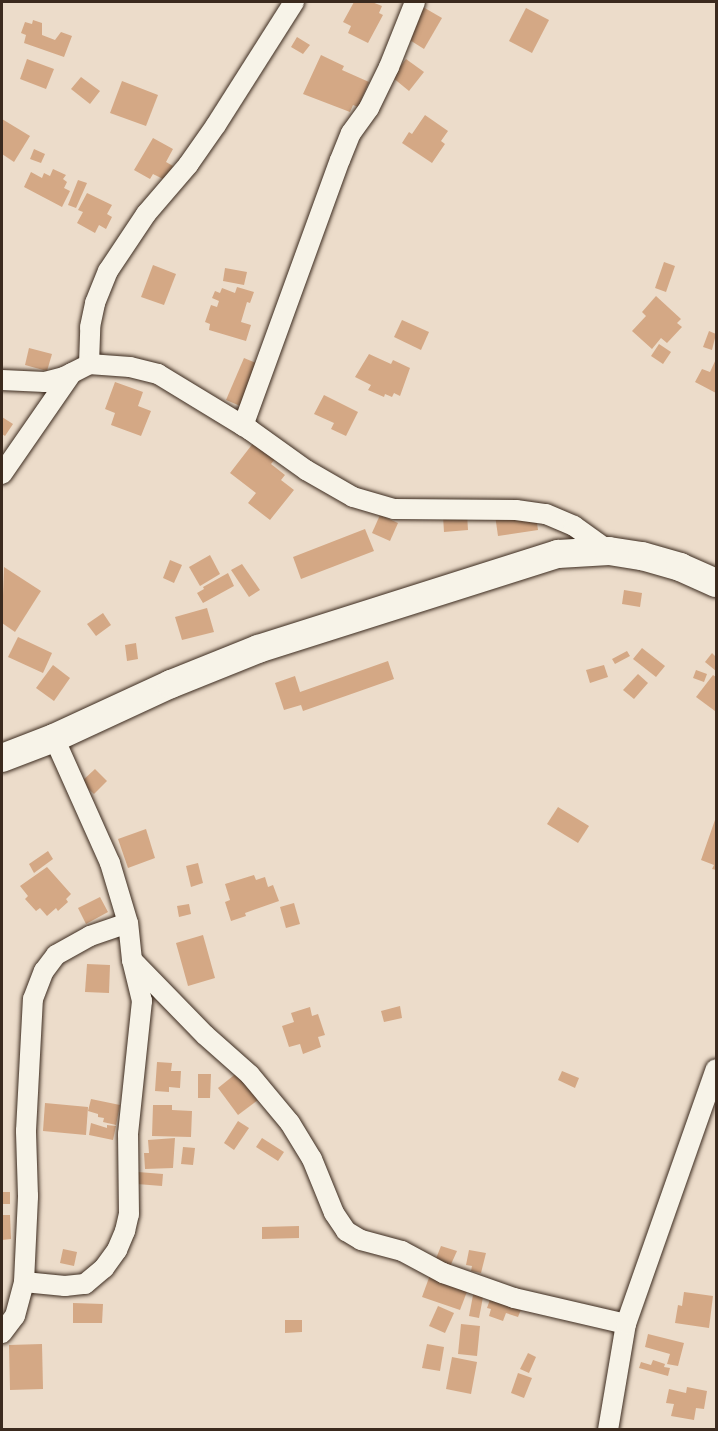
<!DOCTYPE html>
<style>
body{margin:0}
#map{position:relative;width:718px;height:1431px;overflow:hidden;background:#ecdcca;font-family:"Balsamiq Sans",sans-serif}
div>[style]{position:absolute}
.building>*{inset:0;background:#d4a885}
.roads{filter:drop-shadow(0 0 2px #3b2a1e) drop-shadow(0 0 2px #3b2a1e)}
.street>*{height:20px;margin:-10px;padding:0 10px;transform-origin:10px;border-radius:10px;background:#f7f3e8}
.secondary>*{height:28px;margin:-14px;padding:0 14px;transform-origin:14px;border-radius:14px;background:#f7f3e8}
span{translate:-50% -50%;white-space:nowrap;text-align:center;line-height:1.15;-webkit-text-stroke:4.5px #f7f3e8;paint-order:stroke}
.frame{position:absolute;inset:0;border:3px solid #3b2a1e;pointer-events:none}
</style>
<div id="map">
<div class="building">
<i style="clip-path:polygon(354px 2px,372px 2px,382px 6px,379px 13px,383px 15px,368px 43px,348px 33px,351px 26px,343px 22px)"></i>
<i style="clip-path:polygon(423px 7px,442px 18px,424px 49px,405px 37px)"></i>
<i style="clip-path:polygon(526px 8px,549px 20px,532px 53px,509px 41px)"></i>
<i style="clip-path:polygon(33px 20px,42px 23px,42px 35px,55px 40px,61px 32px,72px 36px,64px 57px,24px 43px,26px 35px,21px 33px,25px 22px,32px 24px)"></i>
<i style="clip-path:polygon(297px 37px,310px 45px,303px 54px,291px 47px)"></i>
<i style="clip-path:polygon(321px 55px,344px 66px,342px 70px,369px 82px,358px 107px,353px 105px,350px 112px,303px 94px)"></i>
<i style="clip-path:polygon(27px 59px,54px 69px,46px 89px,20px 79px)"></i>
<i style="clip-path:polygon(406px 59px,424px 72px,409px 91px,392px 77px)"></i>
<i style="clip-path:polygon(81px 77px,100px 91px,90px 104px,71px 89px)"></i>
<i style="clip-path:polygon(122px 81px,158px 95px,146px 126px,110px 113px)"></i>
<i style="clip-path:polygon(425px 115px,448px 131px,441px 141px,445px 144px,432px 163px,402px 143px,409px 132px,412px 134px)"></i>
<i style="clip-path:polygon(2px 119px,30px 136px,14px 162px,2px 154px)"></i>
<i style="clip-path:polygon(153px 138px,173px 149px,166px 162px,173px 166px,165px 180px,153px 174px,150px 179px,134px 170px)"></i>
<i style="clip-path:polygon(34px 149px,45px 154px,41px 163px,30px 159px)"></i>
<i style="clip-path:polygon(53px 169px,66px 175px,63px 179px,67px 182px,64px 188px,70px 191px,62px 207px,24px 187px,31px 172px,42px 178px,44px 173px,50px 176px)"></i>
<i style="clip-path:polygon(78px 180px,87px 183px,76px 208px,68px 205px)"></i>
<i style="clip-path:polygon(87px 193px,112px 205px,107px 214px,112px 217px,106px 229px,99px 225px,95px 233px,77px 223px,83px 212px,78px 210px)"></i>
<i style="clip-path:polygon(664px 262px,675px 266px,666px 292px,655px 288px)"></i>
<i style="clip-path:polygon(153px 265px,176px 274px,164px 305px,141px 297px)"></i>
<i style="clip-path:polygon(225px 268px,247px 272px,244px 285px,223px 281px)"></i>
<i style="clip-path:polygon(237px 287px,254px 292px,250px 303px,247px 302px,241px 322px,251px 325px,246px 341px,209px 330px,210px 324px,205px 322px,211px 305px,217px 307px,219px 301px,212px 298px,215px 291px,220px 293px,222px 288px,235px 293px)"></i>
<i style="clip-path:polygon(656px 296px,681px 319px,677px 323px,682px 327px,667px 343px,661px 338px,652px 349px,632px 331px,646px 316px,642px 312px)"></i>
<i style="clip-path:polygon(402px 320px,429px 332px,421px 350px,394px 337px)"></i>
<i style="clip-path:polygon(709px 331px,716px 334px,712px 350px,703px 347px)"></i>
<i style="clip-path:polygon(659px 344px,671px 352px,663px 364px,651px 356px)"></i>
<i style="clip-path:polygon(29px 348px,52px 354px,47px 371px,25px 365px)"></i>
<i style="clip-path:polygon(369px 354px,391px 364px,393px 360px,410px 368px,400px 396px,394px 393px,392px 397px,385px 394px,384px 397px,368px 390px,371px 385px,355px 377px)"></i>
<i style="clip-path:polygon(244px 358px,263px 366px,245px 408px,226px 400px)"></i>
<i style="clip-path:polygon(716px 359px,716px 393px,695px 382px,702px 369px,710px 372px)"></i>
<i style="clip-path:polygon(115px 382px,143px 392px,138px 406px,151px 411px,141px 436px,111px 425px,115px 413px,105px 409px)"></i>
<i style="clip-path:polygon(324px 395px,358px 412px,346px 436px,331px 429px,334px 423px,314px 414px)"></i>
<i style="clip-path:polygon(2px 417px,13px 424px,5px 436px,2px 434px)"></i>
<i style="clip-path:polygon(254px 442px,276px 458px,271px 464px,285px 475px,281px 480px,294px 490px,270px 520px,248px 503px,256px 493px,230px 473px)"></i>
<i style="clip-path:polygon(535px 510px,538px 530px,498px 536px,495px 515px)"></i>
<i style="clip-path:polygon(467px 514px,468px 530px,444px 532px,443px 516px)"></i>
<i style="clip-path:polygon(380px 515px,398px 523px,390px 541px,372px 533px)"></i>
<i style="clip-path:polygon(365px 529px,374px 551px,301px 579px,293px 557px)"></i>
<i style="clip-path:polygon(210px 555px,220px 574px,200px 586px,189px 567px)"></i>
<i style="clip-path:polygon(170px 560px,182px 565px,174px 583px,163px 578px)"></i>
<i style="clip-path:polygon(242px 564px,260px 590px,249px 597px,231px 570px)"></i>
<i style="clip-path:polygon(4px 567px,41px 591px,15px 632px,2px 623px)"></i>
<i style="clip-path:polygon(228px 573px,234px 586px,203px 603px,197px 593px,204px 589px,203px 587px)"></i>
<i style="clip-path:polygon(624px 590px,642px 593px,640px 607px,622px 604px)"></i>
<i style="clip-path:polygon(207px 608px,214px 632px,182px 640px,175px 617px)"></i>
<i style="clip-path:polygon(103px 613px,111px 625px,96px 636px,87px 624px)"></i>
<i style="clip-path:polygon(18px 637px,52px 653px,43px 673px,8px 657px)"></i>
<i style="clip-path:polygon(136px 643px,138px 659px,127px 661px,125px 645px)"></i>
<i style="clip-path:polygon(642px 648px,665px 666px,656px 677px,633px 659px)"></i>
<i style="clip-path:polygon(627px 651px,630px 656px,615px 664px,612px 659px)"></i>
<i style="clip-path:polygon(712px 653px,716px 657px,716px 671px,705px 662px)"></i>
<i style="clip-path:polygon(388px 661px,394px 679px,303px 711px,301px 705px,284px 710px,275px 683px,295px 676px,300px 692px)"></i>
<i style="clip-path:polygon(53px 665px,70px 678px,54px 701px,36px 688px)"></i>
<i style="clip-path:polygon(604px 665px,608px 677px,590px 683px,586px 670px)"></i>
<i style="clip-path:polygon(696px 670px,707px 674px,704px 682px,693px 678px)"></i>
<i style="clip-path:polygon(638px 674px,648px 683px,634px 699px,623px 690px)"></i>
<i style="clip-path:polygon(713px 675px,716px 677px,715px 711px,696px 697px)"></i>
<i style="clip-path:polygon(95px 769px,107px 781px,94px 794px,81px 782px)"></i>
<i style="clip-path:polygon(558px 807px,589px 826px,578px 843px,547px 824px)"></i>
<i style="clip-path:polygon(716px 817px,716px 870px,712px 869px,714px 865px,701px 860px)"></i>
<i style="clip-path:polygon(146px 829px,155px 858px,128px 868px,118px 839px)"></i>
<i style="clip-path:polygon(48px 851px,53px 859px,34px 873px,29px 864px)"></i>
<i style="clip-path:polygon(198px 863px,203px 883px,191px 887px,186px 866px)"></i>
<i style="clip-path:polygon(47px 867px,71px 894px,66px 899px,68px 902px,58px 911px,56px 908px,47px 916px,40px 908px,36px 911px,25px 899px,28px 896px,20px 886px)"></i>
<i style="clip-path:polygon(254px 875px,256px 880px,265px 877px,268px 887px,273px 885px,279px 901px,245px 913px,246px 916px,231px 921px,225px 902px,230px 900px,225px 884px)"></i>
<i style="clip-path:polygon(100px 897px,108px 912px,86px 924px,78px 908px)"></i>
<i style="clip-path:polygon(294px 903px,300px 924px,286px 928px,280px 907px)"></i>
<i style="clip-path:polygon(189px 904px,191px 914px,179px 917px,177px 906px)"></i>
<i style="clip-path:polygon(203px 935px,215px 978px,188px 986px,176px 943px)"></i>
<i style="clip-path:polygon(87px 964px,110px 965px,109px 993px,85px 992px)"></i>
<i style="clip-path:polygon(400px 1006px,402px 1018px,384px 1022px,381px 1011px)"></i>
<i style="clip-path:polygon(310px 1007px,312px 1016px,318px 1014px,325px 1035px,318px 1037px,321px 1047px,303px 1054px,300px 1044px,289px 1047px,282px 1026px,294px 1022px,291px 1013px)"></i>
<i style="clip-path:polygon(157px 1062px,172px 1063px,171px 1071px,181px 1071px,180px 1088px,169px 1087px,169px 1092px,155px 1091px)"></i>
<i style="clip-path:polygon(562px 1071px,579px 1078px,575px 1088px,558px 1080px)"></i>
<i style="clip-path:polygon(238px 1072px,258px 1100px,238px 1115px,218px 1088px)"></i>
<i style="clip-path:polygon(198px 1074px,211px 1074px,210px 1098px,198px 1098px)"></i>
<i style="clip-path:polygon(91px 1099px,120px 1105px,116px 1125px,103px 1122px,104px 1118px,98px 1117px,98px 1114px,88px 1111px)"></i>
<i style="clip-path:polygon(45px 1103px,88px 1107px,86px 1135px,43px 1131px)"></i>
<i style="clip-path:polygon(153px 1105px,172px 1105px,172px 1110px,192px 1111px,191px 1137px,152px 1136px)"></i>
<i style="clip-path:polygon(238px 1121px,249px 1128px,234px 1150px,224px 1143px)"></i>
<i style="clip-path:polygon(91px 1123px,107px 1128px,107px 1125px,116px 1126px,113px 1140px,89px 1135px)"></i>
<i style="clip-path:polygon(175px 1138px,173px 1168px,145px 1169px,144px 1153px,149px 1153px,148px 1140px)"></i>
<i style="clip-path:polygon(262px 1138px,284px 1152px,278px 1161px,256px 1147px)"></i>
<i style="clip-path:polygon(183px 1147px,195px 1148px,193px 1165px,181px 1164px)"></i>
<i style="clip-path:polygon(138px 1172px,163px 1174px,162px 1186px,137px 1184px)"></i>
<i style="clip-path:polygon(2px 1192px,10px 1192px,10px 1204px,2px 1204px)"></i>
<i style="clip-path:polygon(2px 1215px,10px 1215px,11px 1239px,2px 1240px)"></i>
<i style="clip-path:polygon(299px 1226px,299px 1238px,262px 1239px,262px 1227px)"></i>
<i style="clip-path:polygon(441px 1246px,457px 1251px,448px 1271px,435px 1261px)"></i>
<i style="clip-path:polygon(63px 1249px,77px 1252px,74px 1266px,60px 1263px)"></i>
<i style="clip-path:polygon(469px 1250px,486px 1253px,481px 1273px,471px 1271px,472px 1266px,466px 1265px)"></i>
<i style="clip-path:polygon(430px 1275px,468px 1289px,460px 1310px,422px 1297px)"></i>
<i style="clip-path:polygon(474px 1290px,484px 1292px,479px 1318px,469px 1316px)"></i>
<i style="clip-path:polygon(493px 1291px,524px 1302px,518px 1317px,506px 1313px,503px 1321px,489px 1316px,491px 1309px,487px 1308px)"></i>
<i style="clip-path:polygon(684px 1292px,713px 1296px,709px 1328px,675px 1323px,678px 1305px,682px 1306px)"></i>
<i style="clip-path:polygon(73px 1303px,103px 1304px,102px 1323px,73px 1323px)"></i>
<i style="clip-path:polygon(438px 1306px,454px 1313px,445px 1333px,429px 1326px)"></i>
<i style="clip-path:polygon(285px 1320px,302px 1320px,302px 1332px,285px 1333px)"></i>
<i style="clip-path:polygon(461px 1324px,480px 1326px,477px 1356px,458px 1354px)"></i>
<i style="clip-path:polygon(648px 1334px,684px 1343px,678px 1366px,667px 1364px,670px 1354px,645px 1347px)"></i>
<i style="clip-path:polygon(42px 1344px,43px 1389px,10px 1390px,9px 1345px)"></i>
<i style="clip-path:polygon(427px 1344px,444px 1347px,440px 1371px,422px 1368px)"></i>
<i style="clip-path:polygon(528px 1353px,536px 1357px,529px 1373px,520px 1369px)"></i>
<i style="clip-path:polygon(452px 1357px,477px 1362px,471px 1394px,446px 1389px)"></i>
<i style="clip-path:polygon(653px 1360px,665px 1364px,664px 1367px,670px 1368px,668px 1376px,639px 1368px,641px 1362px,651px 1365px)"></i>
<i style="clip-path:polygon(518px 1373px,532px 1378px,524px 1398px,511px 1393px)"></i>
<i style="clip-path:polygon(687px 1387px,707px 1391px,704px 1409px,696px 1408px,694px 1420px,671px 1416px,674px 1404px,666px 1403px,669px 1389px,686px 1393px)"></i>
</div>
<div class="roads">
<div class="street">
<i style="left:89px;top:364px;width:37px;rotate:-88deg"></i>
<i style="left:90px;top:327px;width:25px;rotate:-78deg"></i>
<i style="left:95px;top:303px;width:35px;rotate:-68deg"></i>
<i style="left:108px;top:271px;width:69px;rotate:-56.3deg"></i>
<i style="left:146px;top:214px;width:65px;rotate:-49.4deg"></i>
<i style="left:188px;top:165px;width:49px;rotate:-55deg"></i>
<i style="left:216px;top:125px;width:146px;rotate:-57.6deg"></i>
<i style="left:2px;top:380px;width:43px;rotate:2.7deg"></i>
<i style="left:45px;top:382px;width:20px;rotate:-15deg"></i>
<i style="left:64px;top:377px;width:28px;rotate:-27deg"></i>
<i style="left:89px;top:364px;width:41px;rotate:4.2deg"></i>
<i style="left:130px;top:367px;width:29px;rotate:14deg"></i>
<i style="left:158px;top:374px;width:108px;rotate:31.3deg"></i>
<i style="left:250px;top:430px;width:69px;rotate:35.5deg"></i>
<i style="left:306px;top:470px;width:54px;rotate:29.9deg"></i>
<i style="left:353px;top:497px;width:43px;rotate:16.3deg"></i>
<i style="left:394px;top:509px;width:122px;rotate:0.5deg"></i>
<i style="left:516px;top:510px;width:30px;rotate:8deg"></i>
<i style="left:546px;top:514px;width:30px;rotate:23deg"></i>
<i style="left:574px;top:526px;width:43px;rotate:35.5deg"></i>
<i style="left:243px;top:426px;width:283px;rotate:-70deg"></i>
<i style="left:340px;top:160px;width:29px;rotate:-68deg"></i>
<i style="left:351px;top:133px;width:31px;rotate:-54deg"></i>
<i style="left:369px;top:108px;width:46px;rotate:-64deg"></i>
<i style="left:389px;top:67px;width:70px;rotate:-68.2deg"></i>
<i style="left:2px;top:474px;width:123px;rotate:-55.3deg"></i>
<i style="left:132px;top:960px;width:105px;rotate:45.8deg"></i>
<i style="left:205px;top:1035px;width:60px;rotate:41.6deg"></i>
<i style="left:250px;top:1075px;width:62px;rotate:50.2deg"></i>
<i style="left:290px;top:1123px;width:42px;rotate:58.6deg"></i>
<i style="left:312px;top:1159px;width:58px;rotate:67.8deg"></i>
<i style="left:334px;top:1213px;width:22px;rotate:56deg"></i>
<i style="left:346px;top:1231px;width:17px;rotate:31deg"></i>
<i style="left:361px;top:1240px;width:42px;rotate:15deg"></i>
<i style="left:402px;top:1251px;width:47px;rotate:28.2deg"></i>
<i style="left:443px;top:1273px;width:75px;rotate:19.4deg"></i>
<i style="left:514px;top:1298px;width:115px;rotate:13.1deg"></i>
<i style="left:24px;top:1282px;width:41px;rotate:5.6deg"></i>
<i style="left:65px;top:1286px;width:20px;rotate:-6deg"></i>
<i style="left:85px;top:1284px;width:25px;rotate:-40deg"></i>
<i style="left:104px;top:1268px;width:22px;rotate:-54deg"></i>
<i style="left:117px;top:1250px;width:21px;rotate:-67deg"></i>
<i style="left:125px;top:1231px;width:17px;rotate:-77deg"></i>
<i style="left:129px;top:1214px;width:80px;rotate:-90.7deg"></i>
<i style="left:128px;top:1134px;width:134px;rotate:-84deg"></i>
<i style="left:142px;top:1001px;width:42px;rotate:-103.7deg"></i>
<i style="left:132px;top:960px;width:37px;rotate:-96deg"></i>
<i style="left:128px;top:923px;width:63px;rotate:-106.7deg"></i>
<i style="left:110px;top:863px;width:137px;rotate:-114.1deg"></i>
<i style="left:2px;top:1333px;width:21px;rotate:-53deg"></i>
<i style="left:15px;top:1316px;width:35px;rotate:-75deg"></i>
<i style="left:24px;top:1282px;width:86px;rotate:-87.3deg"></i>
<i style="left:28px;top:1196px;width:65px;rotate:-91.8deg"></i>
<i style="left:26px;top:1131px;width:132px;rotate:-87deg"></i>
<i style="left:33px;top:999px;width:30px;rotate:-69deg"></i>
<i style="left:44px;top:971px;width:20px;rotate:-53deg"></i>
<i style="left:56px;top:955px;width:39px;rotate:-29deg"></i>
<i style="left:90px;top:936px;width:40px;rotate:-18.9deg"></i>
<i style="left:608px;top:1430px;width:108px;rotate:-80.4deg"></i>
<i style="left:626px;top:1324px;width:270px;rotate:-70.6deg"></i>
</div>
<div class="secondary">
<i style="left:2px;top:758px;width:56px;rotate:-21deg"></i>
<i style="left:54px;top:738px;width:129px;rotate:-24.8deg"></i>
<i style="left:171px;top:684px;width:94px;rotate:-21.9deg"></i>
<i style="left:258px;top:649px;width:315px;rotate:-17.6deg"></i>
<i style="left:558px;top:554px;width:51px;rotate:-3.4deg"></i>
<i style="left:609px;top:551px;width:33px;rotate:9deg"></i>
<i style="left:642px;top:556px;width:40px;rotate:16deg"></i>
<i style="left:680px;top:567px;width:39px;rotate:24deg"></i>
</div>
</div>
<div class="frame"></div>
</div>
